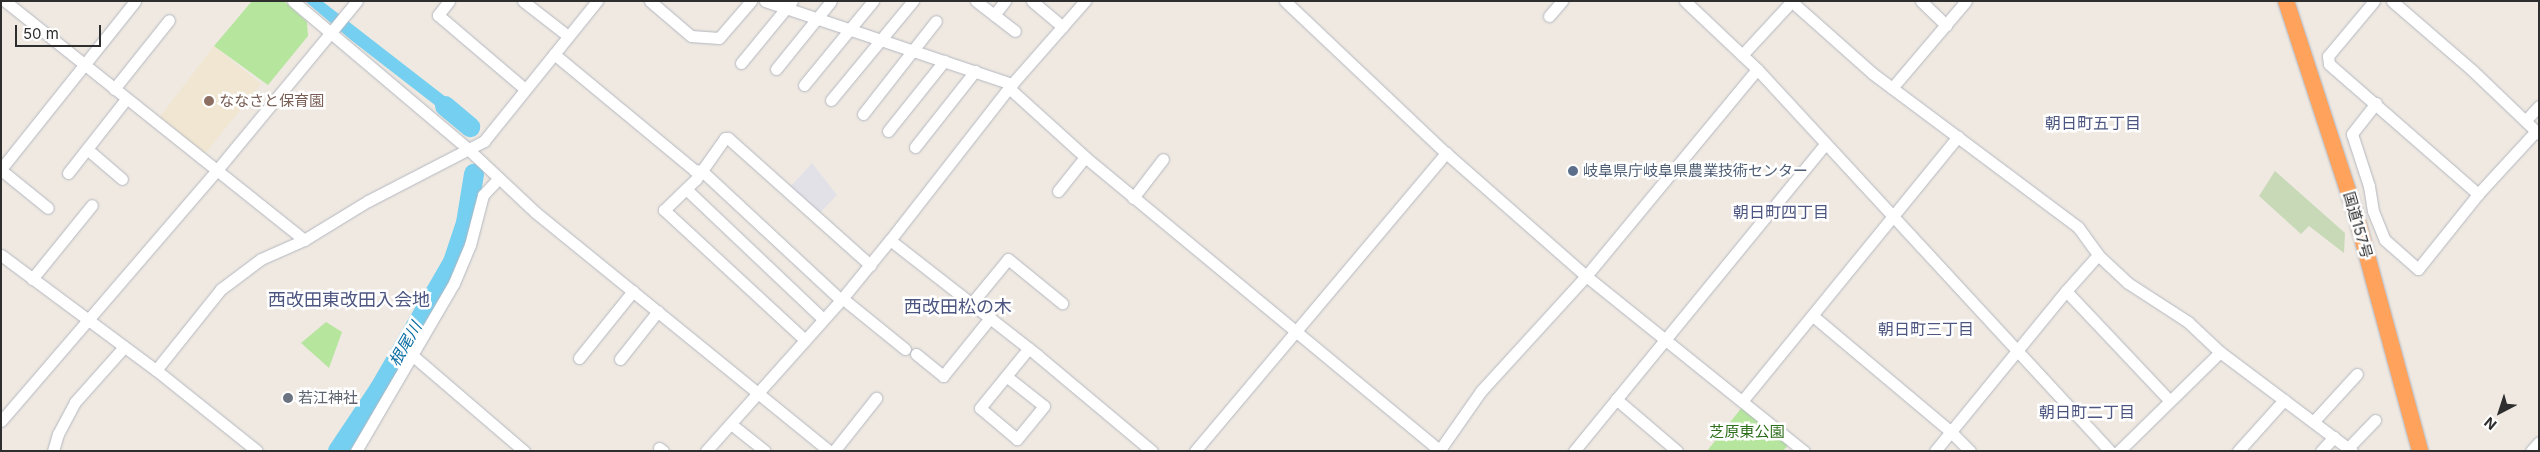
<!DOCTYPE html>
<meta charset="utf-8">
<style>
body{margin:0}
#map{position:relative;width:2540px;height:452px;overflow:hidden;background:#efe9e1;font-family:Inter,"Noto Sans JP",sans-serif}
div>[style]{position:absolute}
.industrial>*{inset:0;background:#e3e1e8}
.education>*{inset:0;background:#f0e6d1}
.green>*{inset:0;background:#b6e59e}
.cemetery>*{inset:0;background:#c8d9b8}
.water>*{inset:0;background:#75cff0}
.river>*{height:20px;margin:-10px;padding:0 10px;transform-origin:10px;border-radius:10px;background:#75cff0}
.roads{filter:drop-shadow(0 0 1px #b4b7c1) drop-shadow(0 0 1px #b4b7c1)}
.minor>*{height:11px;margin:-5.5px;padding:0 5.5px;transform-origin:5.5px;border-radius:5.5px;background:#fff}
.highway>*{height:16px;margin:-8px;padding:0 8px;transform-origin:8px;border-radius:8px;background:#ffa35c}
.dots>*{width:14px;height:14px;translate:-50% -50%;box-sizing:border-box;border:2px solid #fff;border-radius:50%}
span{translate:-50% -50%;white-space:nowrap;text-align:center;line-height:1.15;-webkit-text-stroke:5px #fff;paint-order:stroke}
.education-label{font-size:15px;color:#785e54}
.left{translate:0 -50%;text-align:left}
.service-label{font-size:15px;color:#4e5e75}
.street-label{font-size:15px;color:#2e2e2e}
.worship-label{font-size:15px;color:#5b616d}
.park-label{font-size:15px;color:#2c6e1b}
.neighbourhood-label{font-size:16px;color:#4d5680}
.water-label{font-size:16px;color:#0d6fa3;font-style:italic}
.quarter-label{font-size:18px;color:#4d5680}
.frame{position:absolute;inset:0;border:2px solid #2e2e2e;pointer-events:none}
.north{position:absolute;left:2475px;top:387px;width:50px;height:50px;-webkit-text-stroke:4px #fff;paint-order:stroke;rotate:220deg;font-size:14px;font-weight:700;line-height:20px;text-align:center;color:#2e2e2e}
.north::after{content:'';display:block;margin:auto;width:18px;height:22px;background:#2e2e2e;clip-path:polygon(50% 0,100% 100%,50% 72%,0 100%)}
.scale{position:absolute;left:15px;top:25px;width:86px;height:22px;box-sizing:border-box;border:2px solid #2e2e2e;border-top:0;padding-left:6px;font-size:15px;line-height:18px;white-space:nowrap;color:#2e2e2e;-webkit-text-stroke:4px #fff;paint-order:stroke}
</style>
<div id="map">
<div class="industrial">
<i style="clip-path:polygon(812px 163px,837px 195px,820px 213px,790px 187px)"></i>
</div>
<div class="education">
<i style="clip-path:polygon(214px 46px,261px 84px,204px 155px,159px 118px)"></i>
</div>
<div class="green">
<i style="clip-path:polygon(252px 1px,284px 1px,307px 22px,308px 36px,268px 85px,214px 46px)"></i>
<i style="clip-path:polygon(326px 322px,342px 332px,329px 368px,301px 343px)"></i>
<i style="clip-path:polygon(1743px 406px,1789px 444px,1783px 451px,1707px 451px)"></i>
</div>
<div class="cemetery">
<i style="clip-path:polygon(2275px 171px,2345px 233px,2344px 253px,2309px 226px,2301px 234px,2259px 196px)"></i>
</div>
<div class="water">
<i style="clip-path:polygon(305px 1px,322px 1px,469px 115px,462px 126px,351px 40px)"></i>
</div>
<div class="river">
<i style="left:445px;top:106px;width:33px;rotate:40deg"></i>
<i style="left:338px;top:451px;width:76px;rotate:-56.3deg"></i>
<i style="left:380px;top:388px;width:146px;rotate:-59.9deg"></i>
<i style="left:453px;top:262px;width:41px;rotate:-71.6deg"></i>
<i style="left:466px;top:223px;width:50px;rotate:-80.7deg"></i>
</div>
<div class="roads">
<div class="minor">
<i style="left:5px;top:1px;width:383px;rotate:38.6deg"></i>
<i style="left:293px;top:1px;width:229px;rotate:40.2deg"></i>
<i style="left:468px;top:149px;width:92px;rotate:43.2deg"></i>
<i style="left:535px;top:212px;width:379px;rotate:39.1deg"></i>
<i style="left:449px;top:1px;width:18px;rotate:128deg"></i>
<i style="left:438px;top:15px;width:114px;rotate:40.4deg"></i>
<i style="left:523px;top:1px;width:57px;rotate:37.9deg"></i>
<i style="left:650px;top:1px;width:54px;rotate:40.5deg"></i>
<i style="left:691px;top:36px;width:28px;rotate:4deg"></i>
<i style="left:719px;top:38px;width:49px;rotate:-49.1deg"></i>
<i style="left:765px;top:1px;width:261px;rotate:18.6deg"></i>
<i style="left:976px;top:1px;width:49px;rotate:37.6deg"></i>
<i style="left:1032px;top:1px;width:40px;rotate:40deg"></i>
<i style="left:1285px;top:1px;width:221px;rotate:43.4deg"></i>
<i style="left:1446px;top:153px;width:186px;rotate:41.3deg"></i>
<i style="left:1586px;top:276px;width:280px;rotate:38.8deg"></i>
<i style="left:1685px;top:1px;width:99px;rotate:43.4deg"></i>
<i style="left:1757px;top:69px;width:520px;rotate:47.26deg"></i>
<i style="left:1791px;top:1px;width:108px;rotate:41.6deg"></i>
<i style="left:1872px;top:73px;width:257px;rotate:36.8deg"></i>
<i style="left:2078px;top:227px;width:34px;rotate:54deg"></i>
<i style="left:2098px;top:255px;width:41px;rotate:43deg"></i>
<i style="left:2128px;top:283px;width:72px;rotate:33deg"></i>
<i style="left:2188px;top:322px;width:44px;rotate:43.2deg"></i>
<i style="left:2220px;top:352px;width:165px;rotate:36.9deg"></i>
<i style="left:1921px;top:1px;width:35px;rotate:44deg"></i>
<i style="left:2374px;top:1px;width:72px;rotate:129.9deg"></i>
<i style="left:2328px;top:56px;width:8px;rotate:83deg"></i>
<i style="left:2329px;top:64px;width:198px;rotate:41.1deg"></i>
<i style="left:2392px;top:1px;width:107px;rotate:40.8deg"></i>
<i style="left:2473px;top:71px;width:91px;rotate:43.7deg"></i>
<i style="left:994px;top:15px;width:18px;rotate:-52deg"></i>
<i style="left:1549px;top:16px;width:20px;rotate:-49deg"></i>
<i style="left:554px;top:54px;width:182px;rotate:39.6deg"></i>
<i style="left:694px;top:170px;width:8px;rotate:7deg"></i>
<i style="left:702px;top:171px;width:190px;rotate:42.9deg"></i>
<i style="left:1742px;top:55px;width:74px;rotate:-47.2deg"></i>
<i style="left:741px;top:63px;width:80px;rotate:-50.6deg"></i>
<i style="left:776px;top:69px;width:87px;rotate:-51deg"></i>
<i style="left:804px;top:85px;width:109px;rotate:-50.6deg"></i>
<i style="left:1009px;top:88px;width:103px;rotate:42.2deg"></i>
<i style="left:1085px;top:157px;width:460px;rotate:39.6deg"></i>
<i style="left:1892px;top:88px;width:114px;rotate:-49.6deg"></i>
<i style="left:114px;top:89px;width:88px;rotate:-51.4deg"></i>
<i style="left:831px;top:100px;width:129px;rotate:-50.4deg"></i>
<i style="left:2376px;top:103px;width:39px;rotate:128deg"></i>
<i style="left:2352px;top:134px;width:55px;rotate:71.9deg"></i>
<i style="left:2369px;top:186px;width:25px;rotate:81deg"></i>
<i style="left:2373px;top:211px;width:31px;rotate:68deg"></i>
<i style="left:2385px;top:240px;width:44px;rotate:41.3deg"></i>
<i style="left:2418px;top:269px;width:96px;rotate:-51.3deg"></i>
<i style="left:2478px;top:194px;width:86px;rotate:-47.4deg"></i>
<i style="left:863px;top:114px;width:118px;rotate:-51.9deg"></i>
<i style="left:2526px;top:120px;width:19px;rotate:-47deg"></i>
<i style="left:888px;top:131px;width:90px;rotate:-51.3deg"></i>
<i style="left:915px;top:147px;width:97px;rotate:-51.7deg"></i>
<i style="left:87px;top:149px;width:46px;rotate:40.6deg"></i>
<i style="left:1px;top:169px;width:215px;rotate:-51.4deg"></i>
<i style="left:1px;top:170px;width:60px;rotate:39deg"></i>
<i style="left:68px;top:173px;width:94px;rotate:-51.9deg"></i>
<i style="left:686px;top:189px;width:189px;rotate:43.5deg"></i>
<i style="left:1058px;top:191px;width:43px;rotate:-51.5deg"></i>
<i style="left:1133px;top:198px;width:49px;rotate:-52.4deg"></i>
<i style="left:890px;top:240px;width:187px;rotate:38deg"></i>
<i style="left:1037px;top:355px;width:150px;rotate:39.9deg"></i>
<i style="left:1px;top:255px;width:193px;rotate:36.6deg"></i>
<i style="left:156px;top:370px;width:129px;rotate:38.7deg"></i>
<i style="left:32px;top:279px;width:95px;rotate:-51deg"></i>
<i style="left:2066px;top:291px;width:151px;rotate:46.6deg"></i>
<i style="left:842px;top:298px;width:81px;rotate:39deg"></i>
<i style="left:971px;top:304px;width:58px;rotate:-50.6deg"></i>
<i style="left:1008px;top:259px;width:70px;rotate:39.2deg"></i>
<i style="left:1813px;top:316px;width:180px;rotate:40deg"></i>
<i style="left:1951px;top:432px;width:27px;rotate:45deg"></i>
<i style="left:805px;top:340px;width:192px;rotate:-137.3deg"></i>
<i style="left:664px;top:210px;width:45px;rotate:-44.1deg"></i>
<i style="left:696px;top:179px;width:50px;rotate:-54.7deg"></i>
<i style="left:725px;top:138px;width:3px"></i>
<i style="left:728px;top:138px;width:191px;rotate:41.8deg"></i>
<i style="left:916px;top:354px;width:35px;rotate:39deg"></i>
<i style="left:943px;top:376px;width:75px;rotate:-51deg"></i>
<i style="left:412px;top:355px;width:83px;rotate:-59.7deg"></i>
<i style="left:454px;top:283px;width:41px;rotate:-67.2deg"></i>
<i style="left:470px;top:245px;width:52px;rotate:-75.4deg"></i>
<i style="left:483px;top:195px;width:22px;rotate:-47deg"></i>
<i style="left:579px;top:358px;width:86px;rotate:-51.1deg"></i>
<i style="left:620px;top:359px;width:61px;rotate:-51.6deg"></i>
<i style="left:156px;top:370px;width:104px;rotate:-51.3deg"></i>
<i style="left:221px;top:289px;width:50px;rotate:-36.9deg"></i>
<i style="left:261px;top:259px;width:47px;rotate:-23.8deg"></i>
<i style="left:304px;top:240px;width:75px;rotate:-31.4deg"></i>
<i style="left:368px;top:201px;width:131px;rotate:-27.3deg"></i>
<i style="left:484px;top:141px;width:180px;rotate:-51.1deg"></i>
<i style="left:1006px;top:376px;width:48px;rotate:38.3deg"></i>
<i style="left:1044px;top:406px;width:43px;rotate:129.3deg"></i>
<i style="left:1017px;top:439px;width:48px;rotate:-140deg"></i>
<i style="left:980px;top:408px;width:77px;rotate:-50.8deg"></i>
<i style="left:1616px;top:399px;width:80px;rotate:40.4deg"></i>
<i style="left:1743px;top:400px;width:340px;rotate:-50.8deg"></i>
<i style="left:1px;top:421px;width:331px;rotate:-49.3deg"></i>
<i style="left:217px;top:170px;width:219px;rotate:-50.4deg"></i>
<i style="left:2313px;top:422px;width:65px;rotate:-47.5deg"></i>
<i style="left:731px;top:424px;width:43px;rotate:38.5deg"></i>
<i style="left:659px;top:448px;width:5px;rotate:37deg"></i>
<i style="left:2348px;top:448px;width:39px;rotate:-46deg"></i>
<i style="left:53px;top:451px;width:18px;rotate:-74deg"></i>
<i style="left:58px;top:434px;width:36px;rotate:-62deg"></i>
<i style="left:75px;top:402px;width:74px;rotate:-48.3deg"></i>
<i style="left:356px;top:451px;width:111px;rotate:-59.7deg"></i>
<i style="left:412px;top:355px;width:148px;rotate:40.6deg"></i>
<i style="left:706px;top:451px;width:203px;rotate:-48.2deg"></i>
<i style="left:841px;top:300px;width:77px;rotate:-50.8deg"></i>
<i style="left:890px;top:240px;width:198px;rotate:-52deg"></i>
<i style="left:1012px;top:84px;width:111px;rotate:-48.7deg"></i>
<i style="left:834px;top:451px;width:68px;rotate:-51.6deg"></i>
<i style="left:1195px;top:451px;width:390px;rotate:-49.9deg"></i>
<i style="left:1439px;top:451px;width:73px;rotate:-55deg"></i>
<i style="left:1481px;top:391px;width:156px;rotate:-47.6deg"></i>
<i style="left:1586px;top:276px;width:268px;rotate:-50.4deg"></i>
<i style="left:1574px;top:451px;width:397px;rotate:-50.7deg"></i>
<i style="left:1935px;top:451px;width:207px;rotate:-50.7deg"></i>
<i style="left:2066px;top:291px;width:48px;rotate:-48.4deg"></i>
<i style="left:2119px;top:451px;width:141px;rotate:-44.4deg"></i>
<i style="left:2238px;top:451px;width:69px;rotate:-48deg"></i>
<i style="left:2321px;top:451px;width:19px;rotate:-47deg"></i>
<i style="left:2531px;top:451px;width:12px;rotate:-48deg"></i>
</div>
<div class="highway">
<i style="left:2286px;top:1px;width:225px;rotate:71.9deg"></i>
<i style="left:2356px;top:215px;width:245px;rotate:74.8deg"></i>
</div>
</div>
<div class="dots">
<i style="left:209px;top:101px;background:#8d6e63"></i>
<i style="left:1573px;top:171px;background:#5c6f8a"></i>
<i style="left:288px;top:398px;background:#6b7280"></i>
</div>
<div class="education-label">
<span class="left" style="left:219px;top:101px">ななさと保育園</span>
</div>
<div class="service-label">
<span class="left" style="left:1583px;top:171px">岐阜県庁岐阜県農業技術センター</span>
</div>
<div class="street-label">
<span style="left:2358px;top:225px;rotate:74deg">国道157号</span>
</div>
<div class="worship-label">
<span class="left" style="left:298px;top:398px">若江神社</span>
</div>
<div class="park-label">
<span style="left:1747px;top:432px">芝原東公園</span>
</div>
<div class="neighbourhood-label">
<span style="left:2093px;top:123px">朝日町五丁目</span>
<span style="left:1781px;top:212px">朝日町四丁目</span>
<span style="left:1926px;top:329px">朝日町三丁目</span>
<span style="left:2087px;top:412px">朝日町二丁目</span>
</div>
<div class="water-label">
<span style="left:405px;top:344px;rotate:-60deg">根尾川</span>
</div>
<div class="quarter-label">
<span style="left:349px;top:300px">西改田東改田入会地</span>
<span style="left:958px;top:307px">西改田松の木</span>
</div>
<div class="frame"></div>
<div class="north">N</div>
<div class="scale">50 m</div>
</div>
